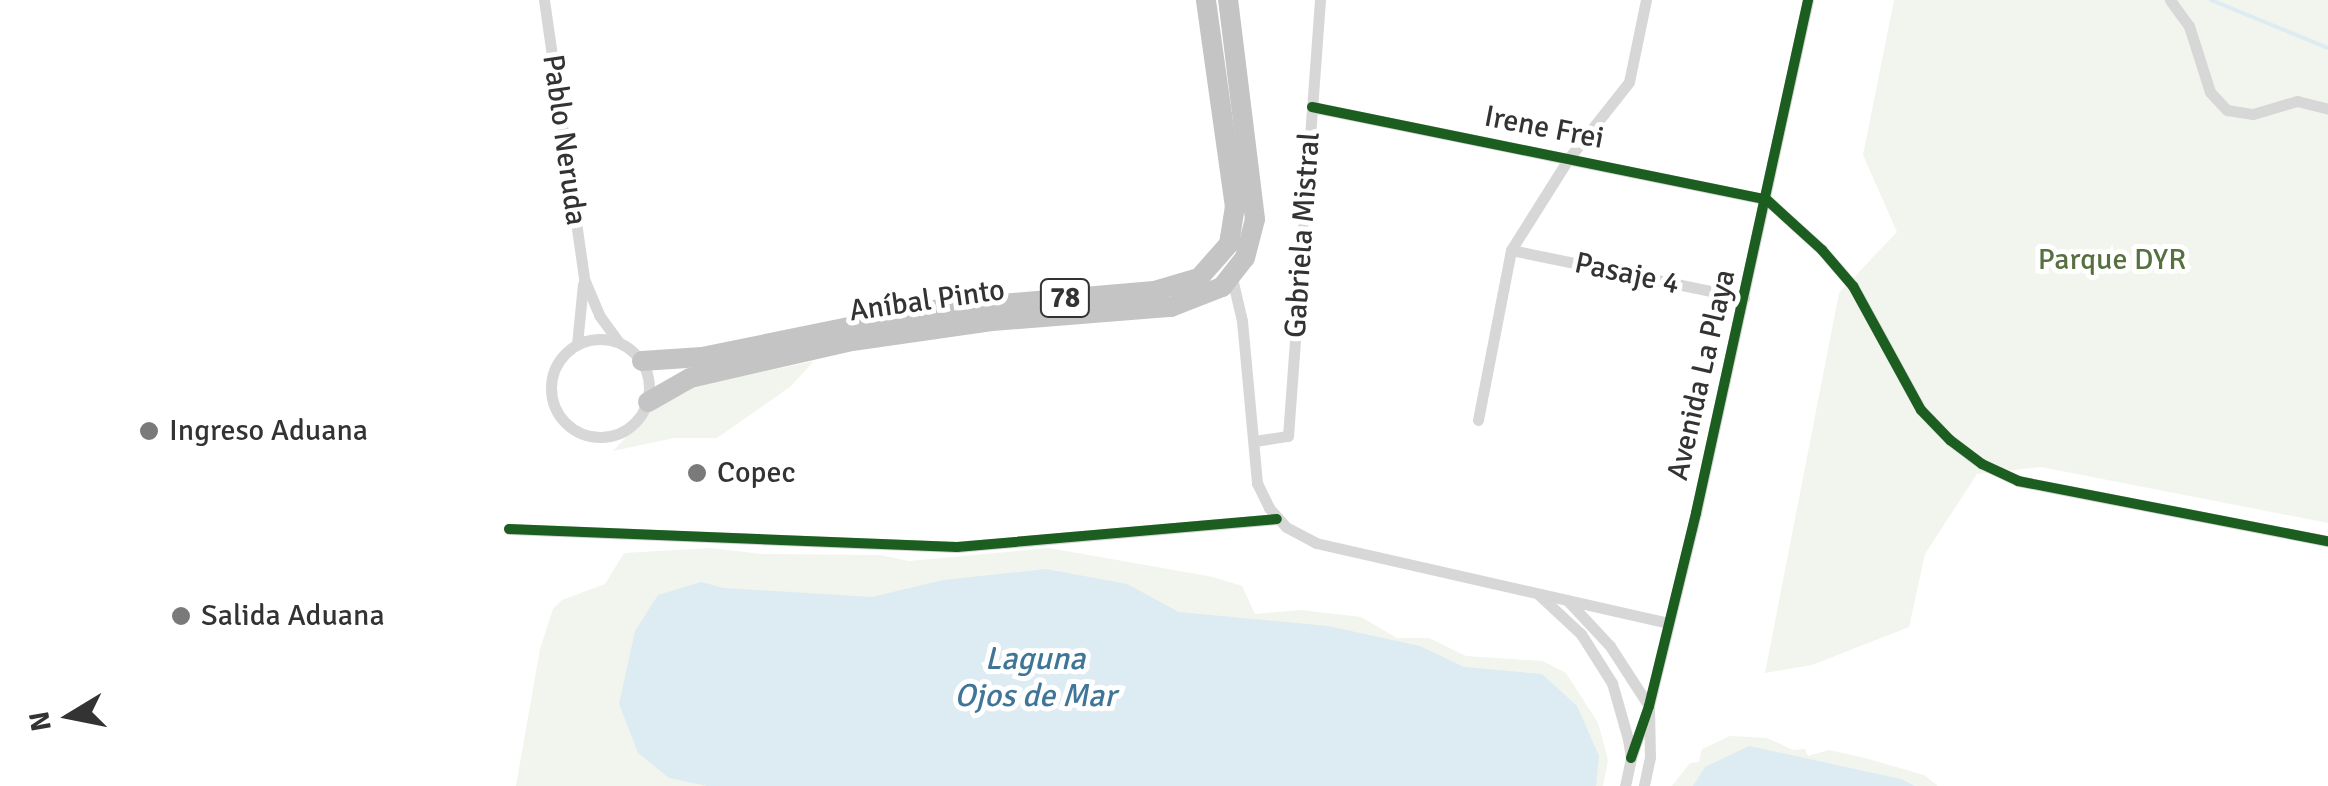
<!DOCTYPE html>
<meta charset="utf-8">
<style>
body{margin:0}
#map{position:relative;width:2328px;height:786px;overflow:hidden;background:#fff;font-family:Signika,sans-serif}
div>[style]{position:absolute}
.green>*{inset:0;background:#f1f5ed}
.water>*{inset:0;background:#ddebf3}
.stream>*{height:4px;margin:-2px;padding:0 2px;transform-origin:2px;border-radius:2px;background:#ddebf3}
.minor>*{height:11px;margin:-5.5px;padding:0 5.5px;transform-origin:5.5px;border-radius:5.5px;background:#d7d7d7}
.minor>.ring{margin:-5.5px;padding:0;box-sizing:content-box;background:none;border:11px solid #d7d7d7;border-radius:50%}
.motorway>*{height:20px;margin:-10px;padding:0 10px;transform-origin:10px;border-radius:10px;background:#c4c4c4}
.cycleway>*{height:10px;margin:-5px;padding:0 5px;transform-origin:5px;border-radius:5px;background:#1b5e20}
.dots>*{width:28px;height:28px;translate:-50% -50%;box-sizing:border-box;border:5px solid #fff;border-radius:50%}
span{translate:-50% -50%;white-space:nowrap;text-align:center;line-height:1.15;-webkit-text-stroke:10px #fff;paint-order:stroke}
.shield-label span{padding:2px 8px;background:#fff;border:2px solid;border-radius:8px;-webkit-text-stroke-width:0}
.shield-label{font-size:28px;color:#333;font-weight:700}
.street-label{font-size:30px;color:#333}
.park-label{font-size:30px;color:#56703f}
.poi-label{font-size:30px;color:#333}
.left{translate:0 -50%;text-align:left}
.water-label{font-size:32px;color:#3f7597;font-style:italic}
.north{position:absolute;left:20px;top:666px;width:100px;height:100px;-webkit-text-stroke:8px #fff;paint-order:stroke;rotate:260deg;font-size:28px;font-weight:700;line-height:40px;text-align:center;color:#333}
.north::after{content:'';display:block;margin:auto;width:35px;height:45px;background:#333;clip-path:polygon(50% 0,100% 100%,50% 72%,0 100%)}
</style>
<div id="map">
<div class="green">
<i style="clip-path:polygon(1894px 0,2328px 0,2328px 523px,2041px 467px,1977px 474px,1925px 554px,1909px 627px,1812px 665px,1765px 673px,1839px 293px,1897px 232px,1863px 155px)"></i>
<i style="clip-path:polygon(814px 361px,790px 387px,717px 438px,674px 438px,613px 451px,653px 409px,690px 387px)"></i>
<i style="clip-path:polygon(711px 548px,761px 554px,880px 555px,909px 561px,1049px 548px,1213px 577px,1242px 586px,1255px 614px,1301px 610px,1361px 617px,1397px 638px,1429px 638px,1466px 656px,1543px 661px,1566px 673px,1598px 723px,1608px 760px,1603px 786px,516px 786px,540px 649px,553px 609px,562px 600px,605px 584px,624px 553px)"></i>
<i style="clip-path:polygon(1730px 736px,1767px 738px,1793px 750px,1805px 749px,1808px 756px,1829px 750px,1865px 758px,1924px 775px,1938px 786px,1672px 786px,1690px 763px,1699px 762px,1702px 749px)"></i>
</div>
<div class="water">
<i style="clip-path:polygon(1046px 569px,1127px 584px,1179px 612px,1328px 626px,1420px 646px,1464px 667px,1542px 674px,1577px 706px,1599px 756px,1596px 786px,707px 786px,669px 778px,638px 753px,619px 704px,635px 631px,658px 595px,701px 582px,724px 588px,872px 597px,943px 580px)"></i>
<i style="clip-path:polygon(1749px 746px,1901px 779px,1915px 786px,1693px 786px,1705px 767px)"></i>
</div>
<div class="stream">
<i style="left:2211px;top:0;width:126px;rotate:22.3deg"></i>
</div>
<div class="minor">
<i style="left:544px;top:0;width:282px;rotate:81.8deg"></i>
<i style="left:584px;top:279px;width:39px;rotate:67deg"></i>
<i style="left:599px;top:315px;width:32px;rotate:54deg"></i>
<i style="left:2170px;top:0;width:32px;rotate:54deg"></i>
<i style="left:2189px;top:26px;width:69px;rotate:72.3deg"></i>
<i style="left:2210px;top:92px;width:25px;rotate:47deg"></i>
<i style="left:2227px;top:110px;width:26px;rotate:9deg"></i>
<i style="left:2253px;top:114px;width:46px;rotate:-16.5deg"></i>
<i style="left:2297px;top:101px;width:32px;rotate:14deg"></i>
<i style="left:1312px;top:107px;width:463px;rotate:11.5deg"></i>
<i style="left:1766px;top:199px;width:76px;rotate:42.3deg"></i>
<i style="left:1822px;top:250px;width:48px;rotate:49.3deg"></i>
<i style="left:1853px;top:286px;width:141px;rotate:61.3deg"></i>
<i style="left:1921px;top:410px;width:42px;rotate:46deg"></i>
<i style="left:1950px;top:440px;width:40px;rotate:37deg"></i>
<i style="left:1982px;top:464px;width:40px;rotate:25deg"></i>
<i style="left:2018px;top:481px;width:316px;rotate:11deg"></i>
<i style="left:1511px;top:250px;width:238px;rotate:11.6deg"></i>
<i style="left:1232px;top:278px;width:44px;rotate:76.9deg"></i>
<i style="left:1242px;top:321px;width:163px;rotate:84.7deg"></i>
<i style="left:1257px;top:483px;width:28px;rotate:64deg"></i>
<i style="left:1269px;top:508px;width:25px;rotate:48deg"></i>
<i style="left:1286px;top:527px;width:34px;rotate:28deg"></i>
<i style="left:1316px;top:543px;width:361px;rotate:12.8deg"></i>
<i class="ring" style="left:551px;top:339px;width:87px;height:87px"></i>
<i style="left:577px;top:344px;width:60px;rotate:-84.3deg"></i>
<i style="left:1478px;top:420px;width:173px;rotate:-79deg"></i>
<i style="left:1511px;top:250px;width:109px;rotate:-57.8deg"></i>
<i style="left:1569px;top:158px;width:97px;rotate:-51.7deg"></i>
<i style="left:1629px;top:82px;width:84px;rotate:-78.3deg"></i>
<i style="left:1255px;top:441px;width:33px;rotate:-9deg"></i>
<i style="left:1288px;top:436px;width:437px;rotate:-85.8deg"></i>
<i style="left:509px;top:529px;width:448px;rotate:2.3deg"></i>
<i style="left:957px;top:547px;width:321px;rotate:-5deg"></i>
<i style="left:1538px;top:594px;width:59px;rotate:42.9deg"></i>
<i style="left:1581px;top:634px;width:58px;rotate:57.7deg"></i>
<i style="left:1612px;top:683px;width:58px;rotate:74.1deg"></i>
<i style="left:1628px;top:739px;width:19px;rotate:81deg"></i>
<i style="left:1631px;top:758px;width:29px;rotate:102deg"></i>
<i style="left:1567px;top:600px;width:63px;rotate:46.9deg"></i>
<i style="left:1610px;top:646px;width:72px;rotate:57deg"></i>
<i style="left:1649px;top:706px;width:51px;rotate:88.9deg"></i>
<i style="left:1650px;top:757px;width:30px;rotate:102deg"></i>
<i style="left:1631px;top:758px;width:55px;rotate:-70.9deg"></i>
<i style="left:1649px;top:706px;width:199px;rotate:-76.3deg"></i>
<i style="left:1696px;top:513px;width:525px;rotate:-77.68deg"></i>
</div>
<div class="motorway">
<i style="left:642px;top:361px;width:60px;rotate:-3.8deg"></i>
<i style="left:702px;top:357px;width:235px;rotate:-11.5deg"></i>
<i style="left:932px;top:310px;width:223px;rotate:-4.9deg"></i>
<i style="left:1154px;top:291px;width:47px;rotate:-16.1deg"></i>
<i style="left:1199px;top:278px;width:45px;rotate:-48.6deg"></i>
<i style="left:1229px;top:244px;width:37px;rotate:-81deg"></i>
<i style="left:1235px;top:207px;width:209px;rotate:-98deg"></i>
<i style="left:648px;top:402px;width:48px;rotate:-29.7deg"></i>
<i style="left:690px;top:378px;width:166px;rotate:-12.9deg"></i>
<i style="left:852px;top:341px;width:141px;rotate:-8.1deg"></i>
<i style="left:992px;top:321px;width:180px;rotate:-4.5deg"></i>
<i style="left:1171px;top:307px;width:55px;rotate:-21.4deg"></i>
<i style="left:1222px;top:287px;width:37px;rotate:-52deg"></i>
<i style="left:1245px;top:258px;width:40px;rotate:-75.6deg"></i>
<i style="left:1255px;top:219px;width:221px;rotate:-97deg"></i>
</div>
<div class="cycleway">
<i style="left:1312px;top:107px;width:463px;rotate:11.5deg"></i>
<i style="left:1766px;top:199px;width:76px;rotate:42.3deg"></i>
<i style="left:1822px;top:250px;width:48px;rotate:49.3deg"></i>
<i style="left:1853px;top:286px;width:141px;rotate:61.3deg"></i>
<i style="left:1921px;top:410px;width:42px;rotate:46deg"></i>
<i style="left:1950px;top:440px;width:40px;rotate:37deg"></i>
<i style="left:1982px;top:464px;width:40px;rotate:25deg"></i>
<i style="left:2018px;top:481px;width:316px;rotate:11deg"></i>
<i style="left:509px;top:529px;width:448px;rotate:2.3deg"></i>
<i style="left:957px;top:547px;width:321px;rotate:-5deg"></i>
<i style="left:1631px;top:758px;width:55px;rotate:-70.9deg"></i>
<i style="left:1649px;top:706px;width:199px;rotate:-76.3deg"></i>
<i style="left:1696px;top:513px;width:525px;rotate:-77.68deg"></i>
</div>
<div class="dots">
<i style="left:149px;top:431px;background:#7a7a7a"></i>
<i style="left:697px;top:473px;background:#7a7a7a"></i>
<i style="left:181px;top:616px;background:#7a7a7a"></i>
</div>
<div class="shield-label">
<span style="left:1065px;top:298px">78</span>
</div>
<div class="street-label">
<span style="left:1544px;top:128px;rotate:11deg">Irene Frei</span>
<span style="left:564px;top:140px;rotate:82deg">Pablo Neruda</span>
<span style="left:1303px;top:235px;rotate:-86deg">Gabriela Mistral</span>
<span style="left:1627px;top:274px;rotate:12deg">Pasaje 4</span>
<span style="left:927px;top:301px;rotate:-8deg">Aníbal Pinto</span>
<span style="left:1702px;top:375px;rotate:-77deg">Avenida La Playa</span>
</div>
<div class="park-label">
<span style="left:2112px;top:260px">Parque DYR</span>
</div>
<div class="poi-label">
<span class="left" style="left:169px;top:431px">Ingreso Aduana</span>
<span class="left" style="left:717px;top:473px">Copec</span>
<span class="left" style="left:201px;top:616px">Salida Aduana</span>
</div>
<div class="water-label">
<span style="left:1035px;top:678px">Laguna<br>Ojos de Mar</span>
</div>
<div class="north">N</div>
</div>
